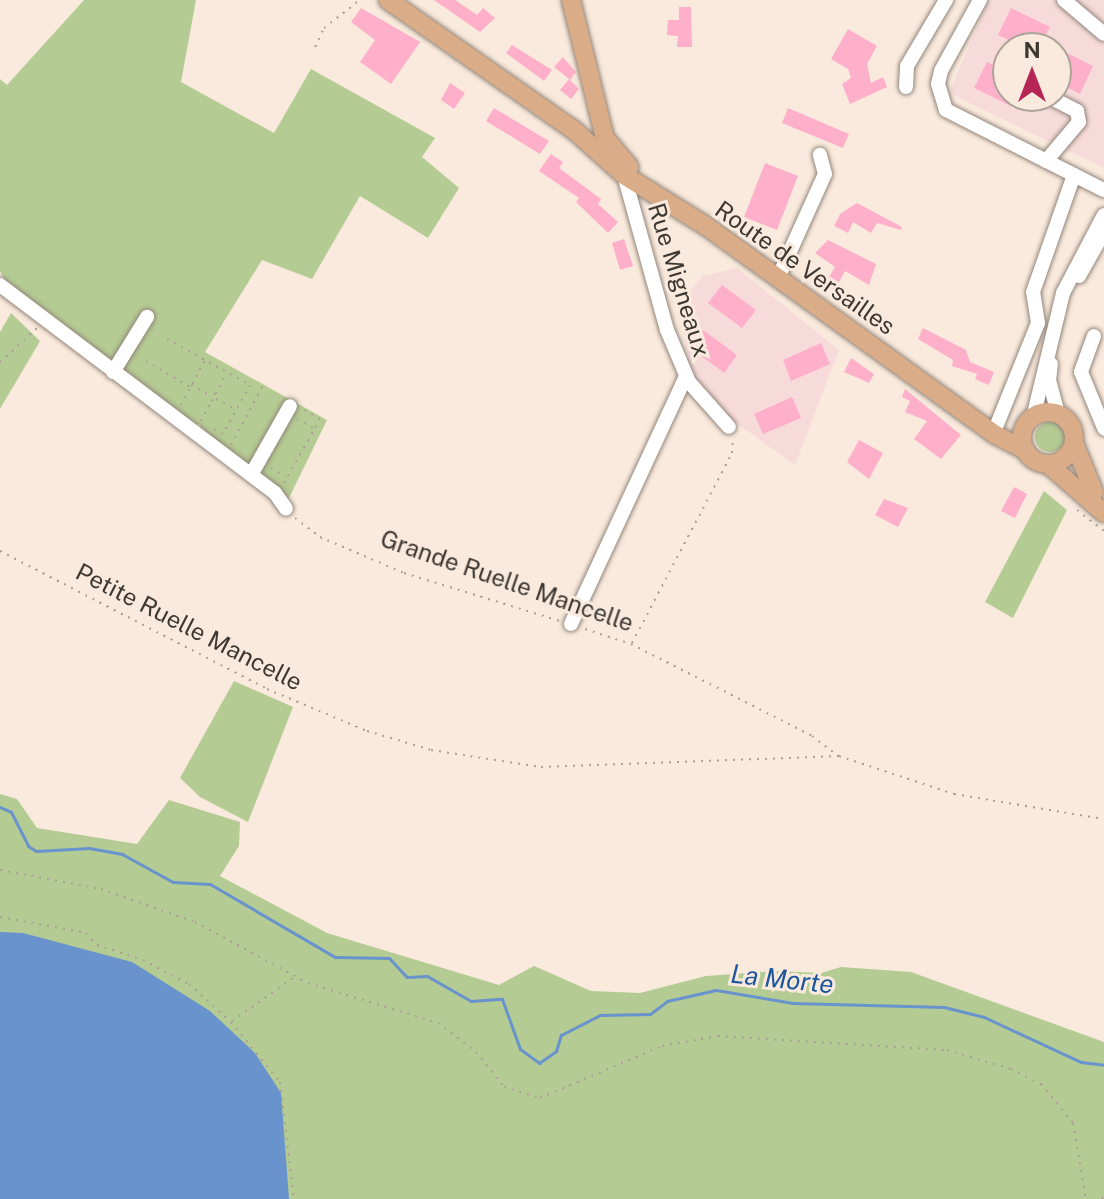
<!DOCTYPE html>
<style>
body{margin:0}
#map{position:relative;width:1104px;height:1199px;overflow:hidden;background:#f9eadd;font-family:"Public Sans",sans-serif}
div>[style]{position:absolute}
.industrial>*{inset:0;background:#f6dbda}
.green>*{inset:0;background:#b4cb93}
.round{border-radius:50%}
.water>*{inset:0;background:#6893cc}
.stream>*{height:3px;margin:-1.5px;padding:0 1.5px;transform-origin:1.5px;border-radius:1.5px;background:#6893cc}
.building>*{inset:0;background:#feafca}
.path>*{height:2px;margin-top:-1px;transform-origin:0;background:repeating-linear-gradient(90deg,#ab9f96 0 2px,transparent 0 8px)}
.roads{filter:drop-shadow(0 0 2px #93857a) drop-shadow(0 0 2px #93857a)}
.minor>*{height:14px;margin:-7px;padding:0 7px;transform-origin:7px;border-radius:7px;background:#fff}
.major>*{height:18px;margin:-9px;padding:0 9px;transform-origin:9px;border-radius:9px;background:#daac88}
.major>.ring{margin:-9px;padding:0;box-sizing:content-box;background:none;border:18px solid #daac88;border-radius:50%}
span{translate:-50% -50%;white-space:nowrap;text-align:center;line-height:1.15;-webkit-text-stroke:6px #f9eadd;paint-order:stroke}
.street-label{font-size:24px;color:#3e3833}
.water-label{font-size:26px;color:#1d569c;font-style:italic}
.north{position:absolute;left:992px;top:32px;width:80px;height:80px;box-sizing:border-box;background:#f9eadd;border:2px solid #aea399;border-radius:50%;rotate:0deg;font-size:22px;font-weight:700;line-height:32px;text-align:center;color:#3e3833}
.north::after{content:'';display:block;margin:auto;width:28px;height:36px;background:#b52656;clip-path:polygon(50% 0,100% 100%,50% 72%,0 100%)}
</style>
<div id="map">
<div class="industrial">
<i style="clip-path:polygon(evenodd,989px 0,1104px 0,1104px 168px,949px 93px,989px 0,1008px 48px,1056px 48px,1056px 96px,1008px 96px,1008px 48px)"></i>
<i style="clip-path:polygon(737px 268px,839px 350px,795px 465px,725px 415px,691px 377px,679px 302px,703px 276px)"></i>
</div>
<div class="green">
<i style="clip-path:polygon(84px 0,196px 0,181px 82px,274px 133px,311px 69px,435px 138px,422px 157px,459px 188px,428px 238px,360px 196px,312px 279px,262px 260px,205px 352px,327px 420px,289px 498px,201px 432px,200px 424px,193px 425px,8px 287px,0 271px,0 79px,7px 85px)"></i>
<i style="clip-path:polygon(11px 313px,40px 341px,0 409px,0 332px)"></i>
<i class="round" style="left:1035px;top:422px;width:30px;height:30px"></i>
<i style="clip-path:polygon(1044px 491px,1067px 510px,1013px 618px,985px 602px)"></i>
<i style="clip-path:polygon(234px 681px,293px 707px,248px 822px,200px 797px,180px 778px)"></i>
<i style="clip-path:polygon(0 794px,17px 799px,37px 828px,137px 844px,169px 800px,240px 822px,239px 846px,220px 876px,327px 933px,499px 985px,534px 966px,591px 991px,640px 993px,706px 976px,775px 971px,821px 973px,841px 967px,911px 972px,1104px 1042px,1104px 1199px,0 1199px)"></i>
</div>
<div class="water">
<i style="clip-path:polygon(0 932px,23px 933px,132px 962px,210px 1011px,255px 1053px,281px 1093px,289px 1199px,0 1199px)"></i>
</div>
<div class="stream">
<i style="left:0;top:807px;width:12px;rotate:24deg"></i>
<i style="left:11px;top:812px;width:38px;rotate:63deg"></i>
<i style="left:28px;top:846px;width:9px;rotate:32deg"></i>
<i style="left:36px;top:851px;width:53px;rotate:-3.2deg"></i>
<i style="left:89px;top:848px;width:34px;rotate:10deg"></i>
<i style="left:122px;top:854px;width:58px;rotate:28.8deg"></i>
<i style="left:173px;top:882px;width:37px;rotate:3deg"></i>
<i style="left:210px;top:884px;width:145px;rotate:30.3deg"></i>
<i style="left:335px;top:957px;width:54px;rotate:1.1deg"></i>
<i style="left:389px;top:958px;width:26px;rotate:47deg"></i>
<i style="left:407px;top:977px;width:20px;rotate:-3deg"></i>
<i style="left:427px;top:976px;width:51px;rotate:29.6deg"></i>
<i style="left:471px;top:1001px;width:31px;rotate:-4deg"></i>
<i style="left:502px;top:999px;width:53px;rotate:70.2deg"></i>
<i style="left:520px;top:1049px;width:24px;rotate:36deg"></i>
<i style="left:539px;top:1063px;width:21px;rotate:-35deg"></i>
<i style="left:556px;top:1051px;width:17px;rotate:-73deg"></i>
<i style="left:561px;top:1035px;width:44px;rotate:-27.1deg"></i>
<i style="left:600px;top:1015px;width:50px;rotate:-1.1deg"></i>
<i style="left:650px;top:1014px;width:21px;rotate:-37deg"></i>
<i style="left:667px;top:1001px;width:50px;rotate:-12.7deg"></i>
<i style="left:716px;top:990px;width:78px;rotate:9.6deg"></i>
<i style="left:793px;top:1003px;width:151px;rotate:1.5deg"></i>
<i style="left:944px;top:1007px;width:41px;rotate:14deg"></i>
<i style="left:984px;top:1017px;width:107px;rotate:24.9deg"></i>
<i style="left:1081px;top:1062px;width:23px;rotate:7deg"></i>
</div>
<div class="building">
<i style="clip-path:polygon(434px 0,455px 0,477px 15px,483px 8px,495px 18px,480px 32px)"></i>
<i style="clip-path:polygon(679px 7px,691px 7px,692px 47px,677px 47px,678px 36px,667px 35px,668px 20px,679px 20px)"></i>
<i style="clip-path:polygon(361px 8px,420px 42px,391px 84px,360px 62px,375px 40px,351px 22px)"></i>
<i style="clip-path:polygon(1011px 8px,1050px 27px,1039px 48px,1025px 48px,998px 35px)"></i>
<i style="clip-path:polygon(848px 29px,877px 46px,867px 64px,871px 83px,883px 77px,887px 87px,850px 104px,842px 84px,851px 78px,848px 69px,831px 59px)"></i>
<i style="clip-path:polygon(512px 45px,552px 70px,544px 81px,506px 53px)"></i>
<i style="clip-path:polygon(1063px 51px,1093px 66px,1080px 94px,1056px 82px)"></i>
<i style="clip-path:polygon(563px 57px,576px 72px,570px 80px,579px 89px,571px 99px,560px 90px,569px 79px,554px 67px)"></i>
<i style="clip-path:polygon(987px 62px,1008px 72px,1008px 96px,1016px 96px,1011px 106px,974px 88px)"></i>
<i style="clip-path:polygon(450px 83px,465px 93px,454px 109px,441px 100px)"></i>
<i style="clip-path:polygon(494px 108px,549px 141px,540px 154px,486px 121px)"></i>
<i style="clip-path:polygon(788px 108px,849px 134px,843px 148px,782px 123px)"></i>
<i style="clip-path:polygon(551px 154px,563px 162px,559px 168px,601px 199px,598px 204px,618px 222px,608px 233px,576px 202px,579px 198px,539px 171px)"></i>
<i style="clip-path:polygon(765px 163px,798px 176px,777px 230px,744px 217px)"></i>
<i style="clip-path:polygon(857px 203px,902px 227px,901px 230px,877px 223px,871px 233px,853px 222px,848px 233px,834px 226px,840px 214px)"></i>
<i style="clip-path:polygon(624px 239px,633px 266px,620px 270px,612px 243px)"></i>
<i style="clip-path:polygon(828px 240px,876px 264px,869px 285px,845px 271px,834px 291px,824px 285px,835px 267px,815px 253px)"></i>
<i style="clip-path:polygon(722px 285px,756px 310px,742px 328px,708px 303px)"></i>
<i style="clip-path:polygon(923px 328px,966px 350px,970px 362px,994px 372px,989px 385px,975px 379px,977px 374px,952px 366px,953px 360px,918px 339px)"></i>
<i style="clip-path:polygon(703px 330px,737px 355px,724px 373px,691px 348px)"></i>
<i style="clip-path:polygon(821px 343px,830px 364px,791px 381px,783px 360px)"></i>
<i style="clip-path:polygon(851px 358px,874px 374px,869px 383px,844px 372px)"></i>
<i style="clip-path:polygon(905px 389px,961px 435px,941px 459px,914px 439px,927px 421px,905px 412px,910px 401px,902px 397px)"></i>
<i style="clip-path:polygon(792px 397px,801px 418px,763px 434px,754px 414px)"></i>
<i style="clip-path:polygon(859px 440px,883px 453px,869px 479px,847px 462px)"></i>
<i style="clip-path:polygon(1014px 487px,1027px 494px,1015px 518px,1001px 511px)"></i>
<i style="clip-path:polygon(884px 499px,908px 508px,898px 527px,875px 515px)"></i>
</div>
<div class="path">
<i style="left:315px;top:47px;width:21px;rotate:-65deg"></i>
<i style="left:324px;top:28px;width:46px;rotate:-37.9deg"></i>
<i style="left:167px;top:339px;width:95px;rotate:29deg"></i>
<i style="left:250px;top:385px;width:56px;rotate:118.9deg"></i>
<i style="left:223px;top:434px;width:16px;rotate:-150deg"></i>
<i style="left:146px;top:361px;width:51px;rotate:30.6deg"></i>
<i style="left:0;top:362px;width:50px;rotate:-42.6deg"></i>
<i style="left:191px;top:385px;width:21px;rotate:28deg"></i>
<i style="left:215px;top:393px;width:9px;rotate:111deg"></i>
<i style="left:212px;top:401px;width:30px;rotate:-63deg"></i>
<i style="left:216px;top:399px;width:21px;rotate:28deg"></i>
<i style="left:181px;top:405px;width:51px;rotate:-61.9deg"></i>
<i style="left:297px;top:419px;width:18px;rotate:29deg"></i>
<i style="left:201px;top:421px;width:21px;rotate:-61deg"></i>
<i style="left:231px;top:445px;width:66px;rotate:-61.9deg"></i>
<i style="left:271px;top:468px;width:17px;rotate:31deg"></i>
<i style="left:284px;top:483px;width:73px;rotate:-60.6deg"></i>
<i style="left:320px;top:419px;width:20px;rotate:-150deg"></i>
<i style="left:1077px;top:510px;width:34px;rotate:38deg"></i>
<i style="left:295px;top:518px;width:31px;rotate:37deg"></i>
<i style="left:320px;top:537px;width:91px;rotate:23.2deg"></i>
<i style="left:404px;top:573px;width:163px;rotate:17.1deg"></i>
<i style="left:0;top:551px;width:301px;rotate:27.3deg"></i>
<i style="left:267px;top:689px;width:108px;rotate:22.8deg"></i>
<i style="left:367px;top:731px;width:67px;rotate:16.5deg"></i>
<i style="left:431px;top:750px;width:111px;rotate:8.8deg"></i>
<i style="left:541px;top:767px;width:298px;rotate:-2.1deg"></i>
<i style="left:585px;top:629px;width:48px;rotate:18.1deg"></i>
<i style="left:631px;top:644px;width:203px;rotate:26.9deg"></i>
<i style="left:812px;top:736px;width:34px;rotate:37deg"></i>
<i style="left:839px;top:756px;width:121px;rotate:18.3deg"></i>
<i style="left:954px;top:794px;width:152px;rotate:9.5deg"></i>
<i style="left:632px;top:643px;width:215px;rotate:-62.2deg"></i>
<i style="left:732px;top:453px;width:14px;rotate:-86deg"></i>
<i style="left:0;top:870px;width:103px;rotate:10.7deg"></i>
<i style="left:101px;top:889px;width:100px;rotate:19.3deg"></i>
<i style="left:195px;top:922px;width:128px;rotate:28.4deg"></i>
<i style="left:308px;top:983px;width:136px;rotate:17.1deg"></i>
<i style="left:438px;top:1023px;width:48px;rotate:37.3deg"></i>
<i style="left:476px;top:1052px;width:45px;rotate:51.3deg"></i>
<i style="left:504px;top:1087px;width:38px;rotate:17deg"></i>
<i style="left:540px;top:1098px;width:133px;rotate:-23.1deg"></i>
<i style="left:662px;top:1046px;width:57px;rotate:-10.1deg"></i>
<i style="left:718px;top:1036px;width:229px;rotate:3.5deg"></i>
<i style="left:947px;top:1050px;width:67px;rotate:16.5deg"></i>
<i style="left:1011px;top:1069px;width:34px;rotate:27deg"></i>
<i style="left:1041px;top:1084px;width:50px;rotate:50.6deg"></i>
<i style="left:1073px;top:1123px;width:77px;rotate:80.3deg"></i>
<i style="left:0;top:917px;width:87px;rotate:10.5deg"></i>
<i style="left:86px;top:933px;width:16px;rotate:47deg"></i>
<i style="left:97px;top:945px;width:48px;rotate:18.1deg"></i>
<i style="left:143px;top:960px;width:52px;rotate:27.6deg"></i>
<i style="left:189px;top:984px;width:57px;rotate:42.1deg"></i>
<i style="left:231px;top:1022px;width:77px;rotate:50.8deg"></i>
<i style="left:280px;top:1082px;width:118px;rotate:83.2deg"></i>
<i style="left:232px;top:1021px;width:78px;rotate:-35.1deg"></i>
<i style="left:1102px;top:1199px;width:5px;rotate:-68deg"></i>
</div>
<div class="roads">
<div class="minor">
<i style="left:980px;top:0;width:81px;rotate:118.8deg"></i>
<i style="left:941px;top:71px;width:13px;rotate:103deg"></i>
<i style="left:938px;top:84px;width:27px;rotate:73deg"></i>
<i style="left:946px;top:110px;width:177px;rotate:26.9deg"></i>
<i style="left:1064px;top:0;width:52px;rotate:40.4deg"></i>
<i style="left:906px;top:87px;width:21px;rotate:-87deg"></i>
<i style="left:907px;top:66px;width:77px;rotate:-59.4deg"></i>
<i style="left:1046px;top:161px;width:51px;rotate:-49.8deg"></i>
<i style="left:1079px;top:122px;width:11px;rotate:-100deg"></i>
<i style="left:1077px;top:111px;width:33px;rotate:-153deg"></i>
<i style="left:624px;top:175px;width:161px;rotate:74.5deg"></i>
<i style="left:667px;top:330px;width:56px;rotate:67.1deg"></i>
<i style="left:689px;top:382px;width:60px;rotate:48.4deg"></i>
<i style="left:1079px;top:276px;width:51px;rotate:-60.4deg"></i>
<i style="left:778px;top:278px;width:114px;rotate:-65.7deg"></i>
<i style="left:825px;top:174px;width:20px;rotate:-105deg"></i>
<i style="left:0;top:285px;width:345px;rotate:37.1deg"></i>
<i style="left:275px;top:493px;width:19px;rotate:55deg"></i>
<i style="left:1094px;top:336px;width:38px;rotate:110deg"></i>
<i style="left:1081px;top:372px;width:61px;rotate:67.7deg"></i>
<i style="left:1051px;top:364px;width:16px;rotate:97deg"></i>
<i style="left:1049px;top:380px;width:35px;rotate:75deg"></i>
<i style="left:113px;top:372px;width:65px;rotate:-58.3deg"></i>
<i style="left:1033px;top:418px;width:129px;rotate:-76.5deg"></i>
<i style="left:1063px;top:293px;width:88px;rotate:-62.3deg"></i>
<i style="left:996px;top:427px;width:112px;rotate:-68deg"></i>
<i style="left:1038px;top:323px;width:31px;rotate:-99deg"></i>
<i style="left:1033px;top:292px;width:124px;rotate:-70.7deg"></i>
<i style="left:251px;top:475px;width:79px;rotate:-60.5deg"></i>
<i style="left:571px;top:624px;width:273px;rotate:-65.1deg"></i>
</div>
<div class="major">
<i style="left:388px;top:0;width:227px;rotate:35deg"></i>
<i style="left:574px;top:130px;width:67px;rotate:42deg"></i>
<i style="left:624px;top:175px;width:97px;rotate:31.9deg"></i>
<i style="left:706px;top:226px;width:355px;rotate:35.8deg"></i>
<i style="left:994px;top:434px;width:35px;rotate:27deg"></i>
<i style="left:571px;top:0;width:142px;rotate:76.2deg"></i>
<i style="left:605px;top:138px;width:38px;rotate:50deg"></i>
<i class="ring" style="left:1022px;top:412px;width:34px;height:34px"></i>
<i style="left:1074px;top:443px;width:53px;rotate:67.8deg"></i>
<i style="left:1048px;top:464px;width:74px;rotate:41.2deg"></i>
</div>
</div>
<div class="street-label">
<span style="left:805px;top:268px;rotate:35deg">Route de Versailles</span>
<span style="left:679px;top:280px;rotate:73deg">Rue Migneaux</span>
<span style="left:507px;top:581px;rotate:19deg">Grande Ruelle Mancelle</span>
<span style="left:189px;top:627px;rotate:27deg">Petite Ruelle Mancelle</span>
</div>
<div class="water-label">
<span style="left:782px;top:979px;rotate:6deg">La Morte</span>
</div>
<div class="north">N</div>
</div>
